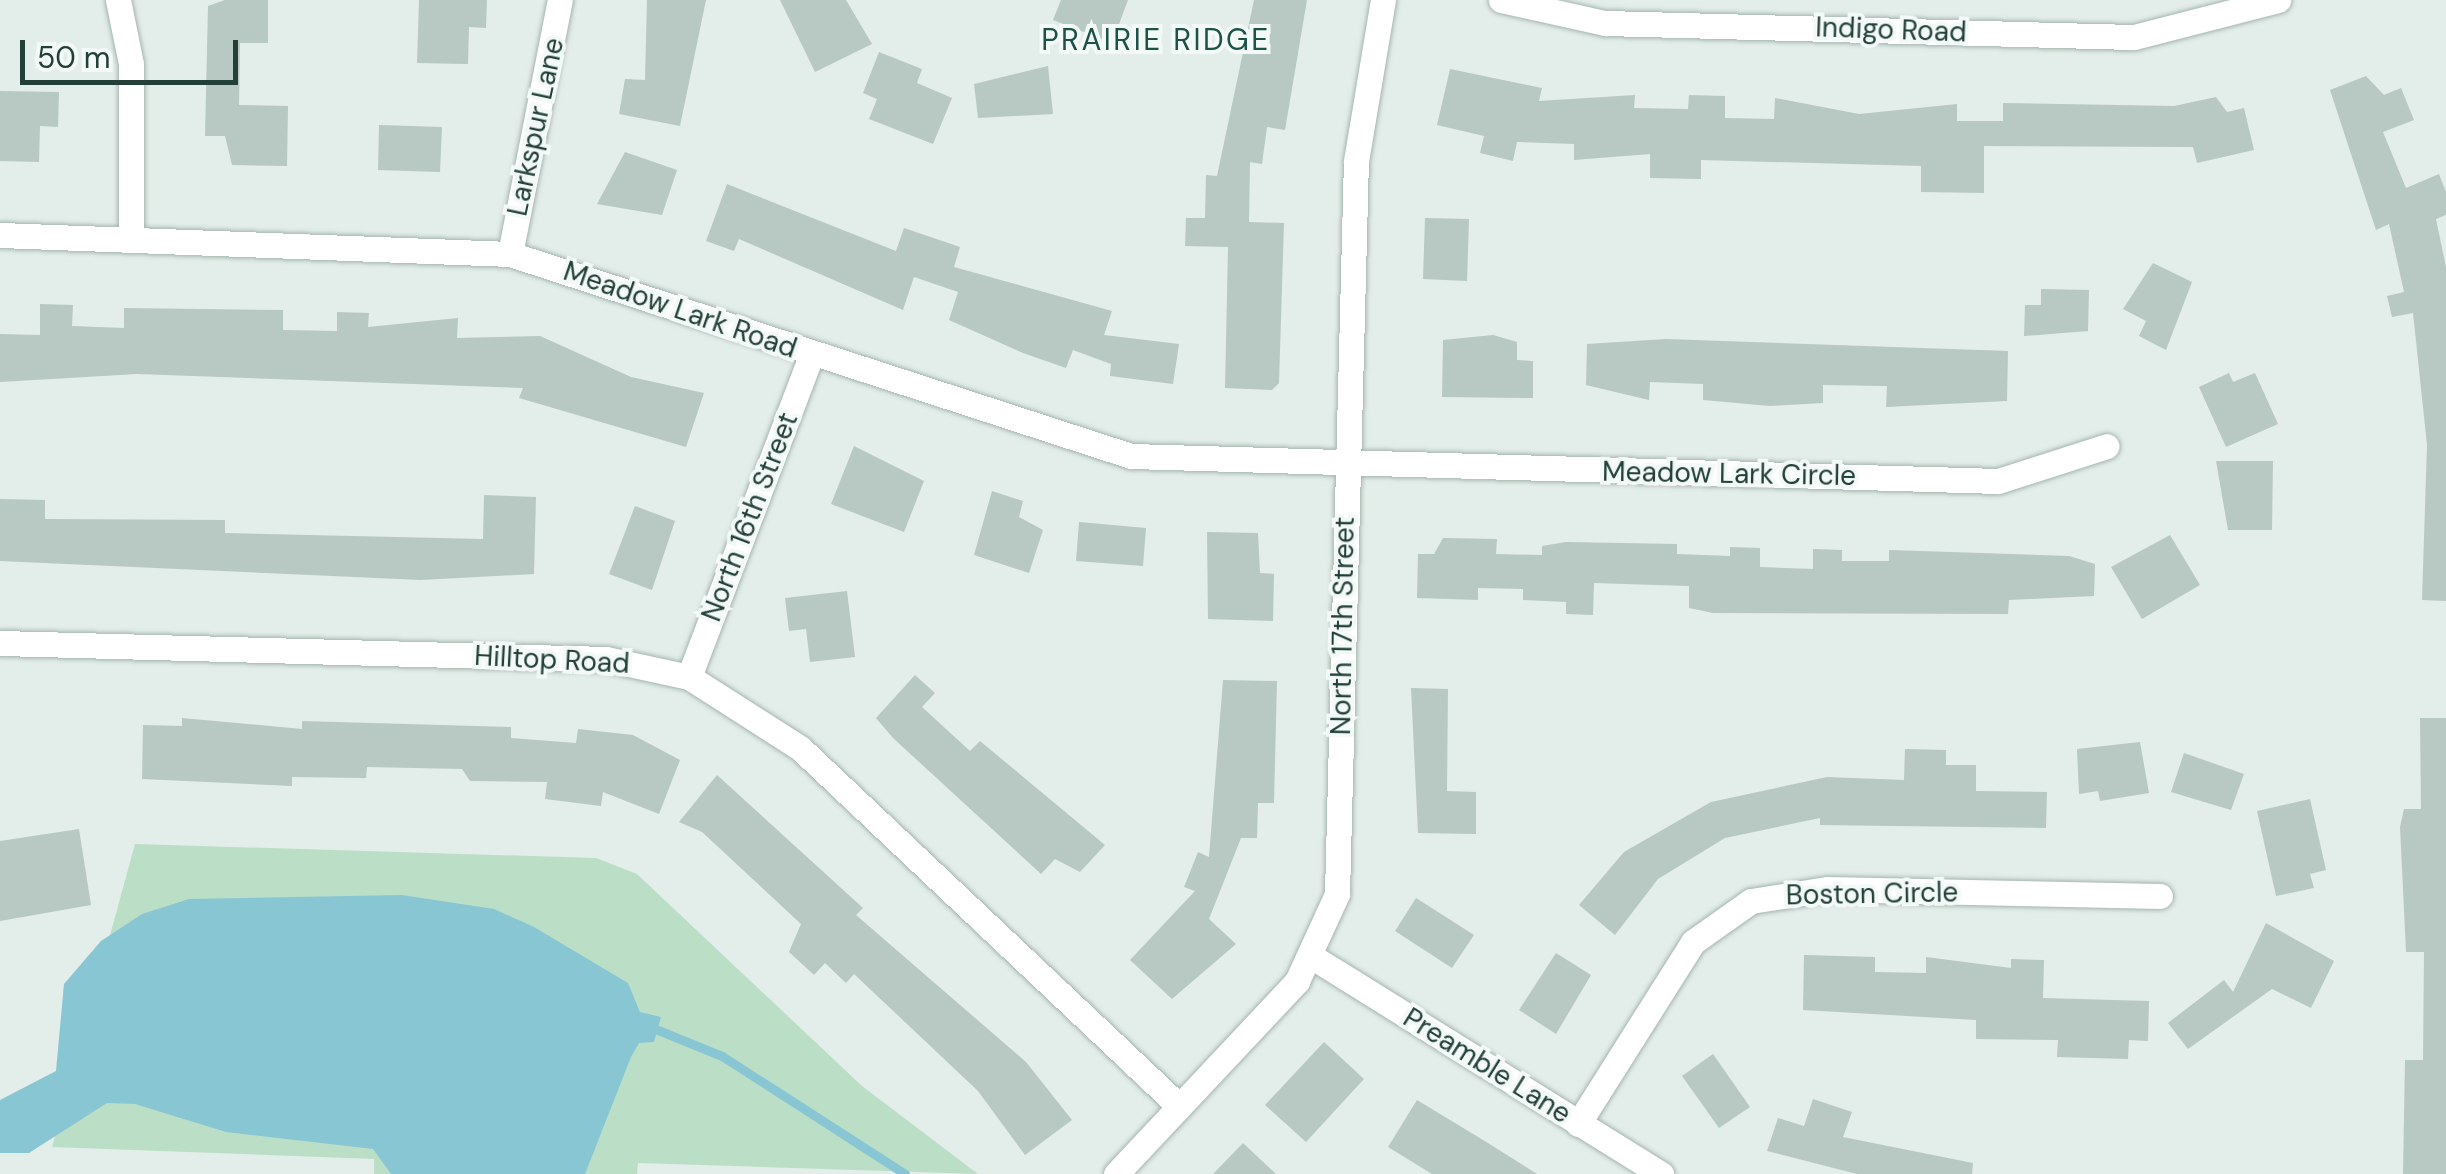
<!DOCTYPE html>
<style>
body{margin:0}
#map{position:relative;width:2446px;height:1174px;overflow:hidden;background:#e3ede9;font-family:"DM Sans",sans-serif}
div>[style]{position:absolute}
.green>*{inset:0;background:#bbdfc6}
.water>*{inset:0;background:#89c6d4}
.stream>*{height:9px;margin:-4.5px;padding:0 4.5px;transform-origin:4.5px;border-radius:4.5px;background:#89c6d4}
.building>*{inset:0;background:#b8c8c2}
.roads{filter:drop-shadow(0 0 2px #a5b5b0) drop-shadow(0 0 2px #a5b5b0)}
.minor>*{height:25px;margin:-12.5px;padding:0 12.5px;transform-origin:12.5px;border-radius:12.5px;background:#fff}
span{translate:-50% -50%;white-space:nowrap;text-align:center;line-height:1.15;-webkit-text-stroke:8px #f3f9f7;paint-order:stroke}
.street-label{font-size:28px;color:#223f38}
.neighbourhood-label{font-size:30px;color:#1d5247;letter-spacing:2.5px}
.scale{position:absolute;left:20px;top:40px;width:218px;height:45px;box-sizing:border-box;border:5px solid #223f38;border-top:0;padding-left:12px;font-size:30px;line-height:35px;white-space:nowrap;color:#223f38;-webkit-text-stroke:8px #f3f9f7;paint-order:stroke}
</style>
<div id="map">
<div class="green">
<i style="clip-path:polygon(135px 844px,596px 858px,637px 874px,862px 1086px,978px 1174px,638px 1163px,637px 1174px,374px 1174px,374px 1159px,52px 1147px)"></i>
</div>
<div class="water">
<i style="clip-path:polygon(402px 895px,494px 909px,534px 927px,628px 983px,640px 1012px,661px 1017px,654px 1042px,639px 1043px,631px 1057px,585px 1174px,391px 1174px,373px 1149px,226px 1132px,135px 1104px,107px 1103px,29px 1153px,0 1153px,0 1100px,56px 1071px,64px 984px,101px 941px,142px 914px,189px 899px)"></i>
</div>
<div class="stream">
<i style="left:658px;top:1030px;width:69px;rotate:22.1deg"></i>
<i style="left:722px;top:1056px;width:218px;rotate:32.8deg"></i>
</div>
<div class="building">
<i style="clip-path:polygon(225px 0,268px 0,268px 43px,240px 43px,239px 105px,288px 106px,287px 166px,232px 165px,225px 136px,205px 136px,208px 6px)"></i>
<i style="clip-path:polygon(419px 0,487px 0,486px 28px,469px 27px,468px 64px,417px 63px)"></i>
<i style="clip-path:polygon(647px 0,706px 0,680px 126px,619px 114px,625px 79px,645px 80px)"></i>
<i style="clip-path:polygon(780px 0,846px 0,872px 44px,815px 72px)"></i>
<i style="clip-path:polygon(1061px 0,1128px 0,1112px 43px,1053px 20px)"></i>
<i style="clip-path:polygon(1254px 0,1307px 0,1285px 130px,1267px 127px,1262px 164px,1250px 162px,1249px 222px,1284px 223px,1279px 383px,1272px 390px,1225px 388px,1228px 247px,1185px 246px,1186px 218px,1205px 218px,1206px 175px,1217px 176px)"></i>
<i style="clip-path:polygon(879px 52px,922px 69px,917px 83px,952px 98px,933px 144px,869px 119px,877px 99px,863px 93px)"></i>
<i style="clip-path:polygon(1048px 66px,1053px 114px,978px 118px,974px 84px)"></i>
<i style="clip-path:polygon(1450px 69px,1542px 88px,1539px 101px,1635px 95px,1634px 108px,1688px 109px,1689px 95px,1725px 96px,1725px 118px,1774px 119px,1775px 98px,1859px 114px,1957px 104px,1957px 121px,2003px 121px,2003px 103px,2174px 106px,2216px 97px,2227px 112px,2244px 108px,2254px 150px,2197px 163px,2193px 147px,1984px 146px,1984px 193px,1921px 192px,1921px 166px,1701px 160px,1701px 179px,1650px 178px,1650px 154px,1574px 160px,1574px 144px,1517px 142px,1513px 161px,1480px 153px,1484px 136px,1437px 125px)"></i>
<i style="clip-path:polygon(2366px 76px,2384px 95px,2401px 88px,2414px 120px,2383px 132px,2406px 188px,2439px 174px,2446px 192px,2446px 215px,2436px 219px,2446px 267px,2446px 601px,2422px 600px,2427px 445px,2413px 313px,2392px 317px,2387px 296px,2404px 292px,2389px 224px,2376px 230px,2330px 90px)"></i>
<i style="clip-path:polygon(0 91px,59px 92px,58px 127px,40px 126px,39px 162px,0 161px)"></i>
<i style="clip-path:polygon(379px 125px,442px 127px,440px 172px,378px 170px)"></i>
<i style="clip-path:polygon(625px 152px,677px 170px,662px 215px,597px 204px)"></i>
<i style="clip-path:polygon(727px 184px,896px 251px,904px 228px,960px 247px,954px 267px,1112px 311px,1104px 335px,1179px 344px,1173px 384px,1110px 376px,1111px 364px,1073px 350px,1066px 368px,1023px 353px,949px 320px,958px 292px,914px 277px,903px 310px,739px 239px,734px 251px,706px 241px)"></i>
<i style="clip-path:polygon(1425px 218px,1469px 219px,1467px 281px,1423px 279px)"></i>
<i style="clip-path:polygon(2153px 263px,2192px 282px,2166px 350px,2139px 336px,2146px 321px,2123px 309px)"></i>
<i style="clip-path:polygon(2041px 289px,2089px 290px,2088px 331px,2024px 336px,2025px 305px,2041px 305px)"></i>
<i style="clip-path:polygon(40px 304px,73px 305px,72px 326px,124px 328px,124px 308px,283px 310px,283px 330px,337px 331px,337px 312px,369px 313px,368px 327px,458px 318px,457px 338px,540px 336px,631px 377px,704px 393px,686px 447px,519px 398px,523px 388px,137px 374px,0 382px,0 334px,40px 335px)"></i>
<i style="clip-path:polygon(1493px 335px,1517px 342px,1517px 360px,1533px 361px,1533px 398px,1442px 397px,1443px 340px)"></i>
<i style="clip-path:polygon(1666px 339px,2008px 351px,2007px 401px,1886px 407px,1887px 386px,1823px 385px,1823px 403px,1770px 406px,1703px 400px,1703px 384px,1650px 382px,1649px 400px,1586px 385px,1587px 344px)"></i>
<i style="clip-path:polygon(2229px 373px,2233px 382px,2255px 373px,2278px 424px,2226px 447px,2199px 387px)"></i>
<i style="clip-path:polygon(854px 446px,924px 481px,904px 532px,831px 504px)"></i>
<i style="clip-path:polygon(2216px 461px,2273px 461px,2272px 530px,2228px 530px)"></i>
<i style="clip-path:polygon(992px 491px,1023px 501px,1019px 517px,1043px 530px,1029px 573px,974px 555px)"></i>
<i style="clip-path:polygon(484px 495px,536px 497px,534px 574px,421px 580px,0 561px,0 499px,45px 500px,45px 519px,225px 520px,225px 533px,483px 539px)"></i>
<i style="clip-path:polygon(635px 506px,675px 521px,652px 590px,609px 574px)"></i>
<i style="clip-path:polygon(1079px 522px,1146px 528px,1143px 566px,1076px 561px)"></i>
<i style="clip-path:polygon(1207px 532px,1258px 533px,1260px 573px,1274px 574px,1273px 621px,1208px 619px)"></i>
<i style="clip-path:polygon(2170px 535px,2200px 585px,2142px 619px,2111px 567px)"></i>
<i style="clip-path:polygon(1443px 538px,1497px 539px,1496px 554px,1542px 555px,1542px 546px,1566px 542px,1677px 544px,1677px 554px,1730px 556px,1730px 547px,1760px 548px,1760px 567px,1813px 569px,1813px 549px,1842px 550px,1842px 561px,1889px 561px,1889px 550px,2069px 556px,2095px 564px,2094px 596px,2009px 600px,2008px 614px,1713px 613px,1689px 608px,1689px 586px,1594px 583px,1593px 615px,1566px 614px,1566px 602px,1523px 600px,1523px 589px,1478px 588px,1478px 600px,1417px 598px,1418px 554px,1434px 554px)"></i>
<i style="clip-path:polygon(847px 591px,855px 657px,810px 662px,806px 629px,789px 631px,785px 598px)"></i>
<i style="clip-path:polygon(915px 675px,935px 693px,922px 707px,970px 751px,980px 741px,1105px 845px,1080px 872px,1055px 859px,1041px 874px,893px 738px,876px 718px)"></i>
<i style="clip-path:polygon(1223px 680px,1277px 681px,1274px 803px,1258px 803px,1257px 838px,1241px 838px,1209px 919px,1236px 944px,1172px 999px,1130px 960px,1195px 891px,1184px 887px,1198px 852px,1209px 857px)"></i>
<i style="clip-path:polygon(1411px 688px,1448px 689px,1447px 791px,1476px 792px,1476px 834px,1418px 833px)"></i>
<i style="clip-path:polygon(182px 718px,302px 729px,302px 721px,511px 727px,511px 738px,576px 743px,578px 729px,633px 735px,680px 760px,659px 814px,603px 792px,601px 806px,545px 799px,547px 782px,470px 781px,462px 769px,367px 767px,366px 778px,292px 777px,292px 786px,142px 779px,143px 725px,182px 726px)"></i>
<i style="clip-path:polygon(2420px 718px,2446px 718px,2446px 1174px,2403px 1174px,2405px 1060px,2423px 1060px,2424px 952px,2406px 952px,2400px 827px,2404px 809px,2421px 809px)"></i>
<i style="clip-path:polygon(2140px 742px,2149px 793px,2100px 801px,2098px 791px,2079px 794px,2077px 749px)"></i>
<i style="clip-path:polygon(1905px 749px,1946px 750px,1946px 765px,1976px 765px,1976px 791px,2047px 792px,2046px 828px,1820px 825px,1820px 818px,1725px 838px,1658px 879px,1615px 935px,1579px 905px,1624px 852px,1711px 802px,1827px 777px,1904px 780px)"></i>
<i style="clip-path:polygon(2184px 753px,2244px 774px,2231px 810px,2171px 792px)"></i>
<i style="clip-path:polygon(717px 775px,863px 908px,856px 915px,1026px 1062px,1072px 1120px,1025px 1155px,978px 1091px,854px 974px,846px 983px,825px 963px,814px 975px,789px 952px,801px 924px,702px 832px,679px 822px)"></i>
<i style="clip-path:polygon(2310px 799px,2326px 870px,2310px 874px,2314px 888px,2276px 896px,2257px 811px)"></i>
<i style="clip-path:polygon(79px 829px,91px 905px,0 921px,0 841px)"></i>
<i style="clip-path:polygon(1416px 898px,1474px 935px,1452px 968px,1395px 931px)"></i>
<i style="clip-path:polygon(2266px 923px,2334px 961px,2311px 1008px,2272px 989px,2188px 1049px,2168px 1023px,2224px 980px,2233px 992px)"></i>
<i style="clip-path:polygon(1556px 953px,1591px 975px,1556px 1034px,1519px 1010px)"></i>
<i style="clip-path:polygon(1804px 955px,1875px 957px,1875px 972px,1926px 973px,1926px 957px,2011px 968px,2011px 959px,2044px 960px,2043px 998px,2149px 1001px,2148px 1041px,2129px 1040px,2128px 1059px,2057px 1057px,2058px 1040px,1976px 1039px,1976px 1020px,1803px 1010px)"></i>
<i style="clip-path:polygon(1324px 1042px,1364px 1079px,1306px 1142px,1265px 1105px)"></i>
<i style="clip-path:polygon(1713px 1054px,1750px 1107px,1719px 1128px,1682px 1076px)"></i>
<i style="clip-path:polygon(1813px 1099px,1852px 1112px,1843px 1137px,1973px 1163px,1972px 1174px,1857px 1174px,1767px 1151px,1778px 1118px,1804px 1126px)"></i>
<i style="clip-path:polygon(1417px 1100px,1488px 1143px,1537px 1174px,1432px 1174px,1388px 1147px)"></i>
<i style="clip-path:polygon(1243px 1143px,1276px 1174px,1213px 1174px)"></i>
</div>
<div class="roads">
<div class="minor">
<i style="left:118px;top:0;width:65px;rotate:78.5deg"></i>
<i style="left:131px;top:64px;width:174px;rotate:90deg"></i>
<i style="left:1501px;top:0;width:107px;rotate:12.5deg"></i>
<i style="left:1605px;top:23px;width:529px;rotate:1.52deg"></i>
<i style="left:2134px;top:37px;width:149px;rotate:-14.4deg"></i>
<i style="left:0;top:235px;width:510px;rotate:2.13deg"></i>
<i style="left:510px;top:254px;width:653px;rotate:18.02deg"></i>
<i style="left:1131px;top:456px;width:867px;rotate:1.65deg"></i>
<i style="left:1998px;top:481px;width:114px;rotate:-17.8deg"></i>
<i style="left:510px;top:254px;width:259px;rotate:-78.9deg"></i>
<i style="left:0;top:643px;width:606px;rotate:1.51deg"></i>
<i style="left:606px;top:659px;width:85px;rotate:12.2deg"></i>
<i style="left:689px;top:677px;width:132px;rotate:32.6deg"></i>
<i style="left:800px;top:748px;width:521px;rotate:43.37deg"></i>
<i style="left:689px;top:677px;width:343px;rotate:-69.2deg"></i>
<i style="left:1314px;top:958px;width:409px;rotate:31.9deg"></i>
<i style="left:1578px;top:1124px;width:215px;rotate:-57.7deg"></i>
<i style="left:1693px;top:942px;width:71px;rotate:-35.3deg"></i>
<i style="left:1751px;top:901px;width:78px;rotate:-8.9deg"></i>
<i style="left:1828px;top:889px;width:332px;rotate:1.2deg"></i>
<i style="left:1116px;top:1174px;width:265px;rotate:-46.8deg"></i>
<i style="left:1297px;top:981px;width:96px;rotate:-65.3deg"></i>
<i style="left:1337px;top:894px;width:733px;rotate:-88.52deg"></i>
<i style="left:1356px;top:161px;width:163px;rotate:-80.5deg"></i>
</div>
</div>
<div class="street-label">
<span style="left:1891px;top:30px;rotate:2deg">Indigo Road</span>
<span style="left:536px;top:127px;rotate:-78deg">Larkspur Lane</span>
<span style="left:680px;top:310px;rotate:19deg">Meadow Lark Road</span>
<span style="left:1729px;top:474px;rotate:1deg">Meadow Lark Circle</span>
<span style="left:750px;top:517px;rotate:-69deg">North 16th Street</span>
<span style="left:1343px;top:626px;rotate:-89deg">North 17th Street</span>
<span style="left:552px;top:660px;rotate:3deg">Hilltop Road</span>
<span style="left:1872px;top:894px;rotate:-1deg">Boston Circle</span>
<span style="left:1487px;top:1066px;rotate:32deg">Preamble Lane</span>
</div>
<div class="neighbourhood-label">
<span style="left:1156px;top:40px">PRAIRIE RIDGE</span>
</div>
<div class="scale">50 m</div>
</div>
